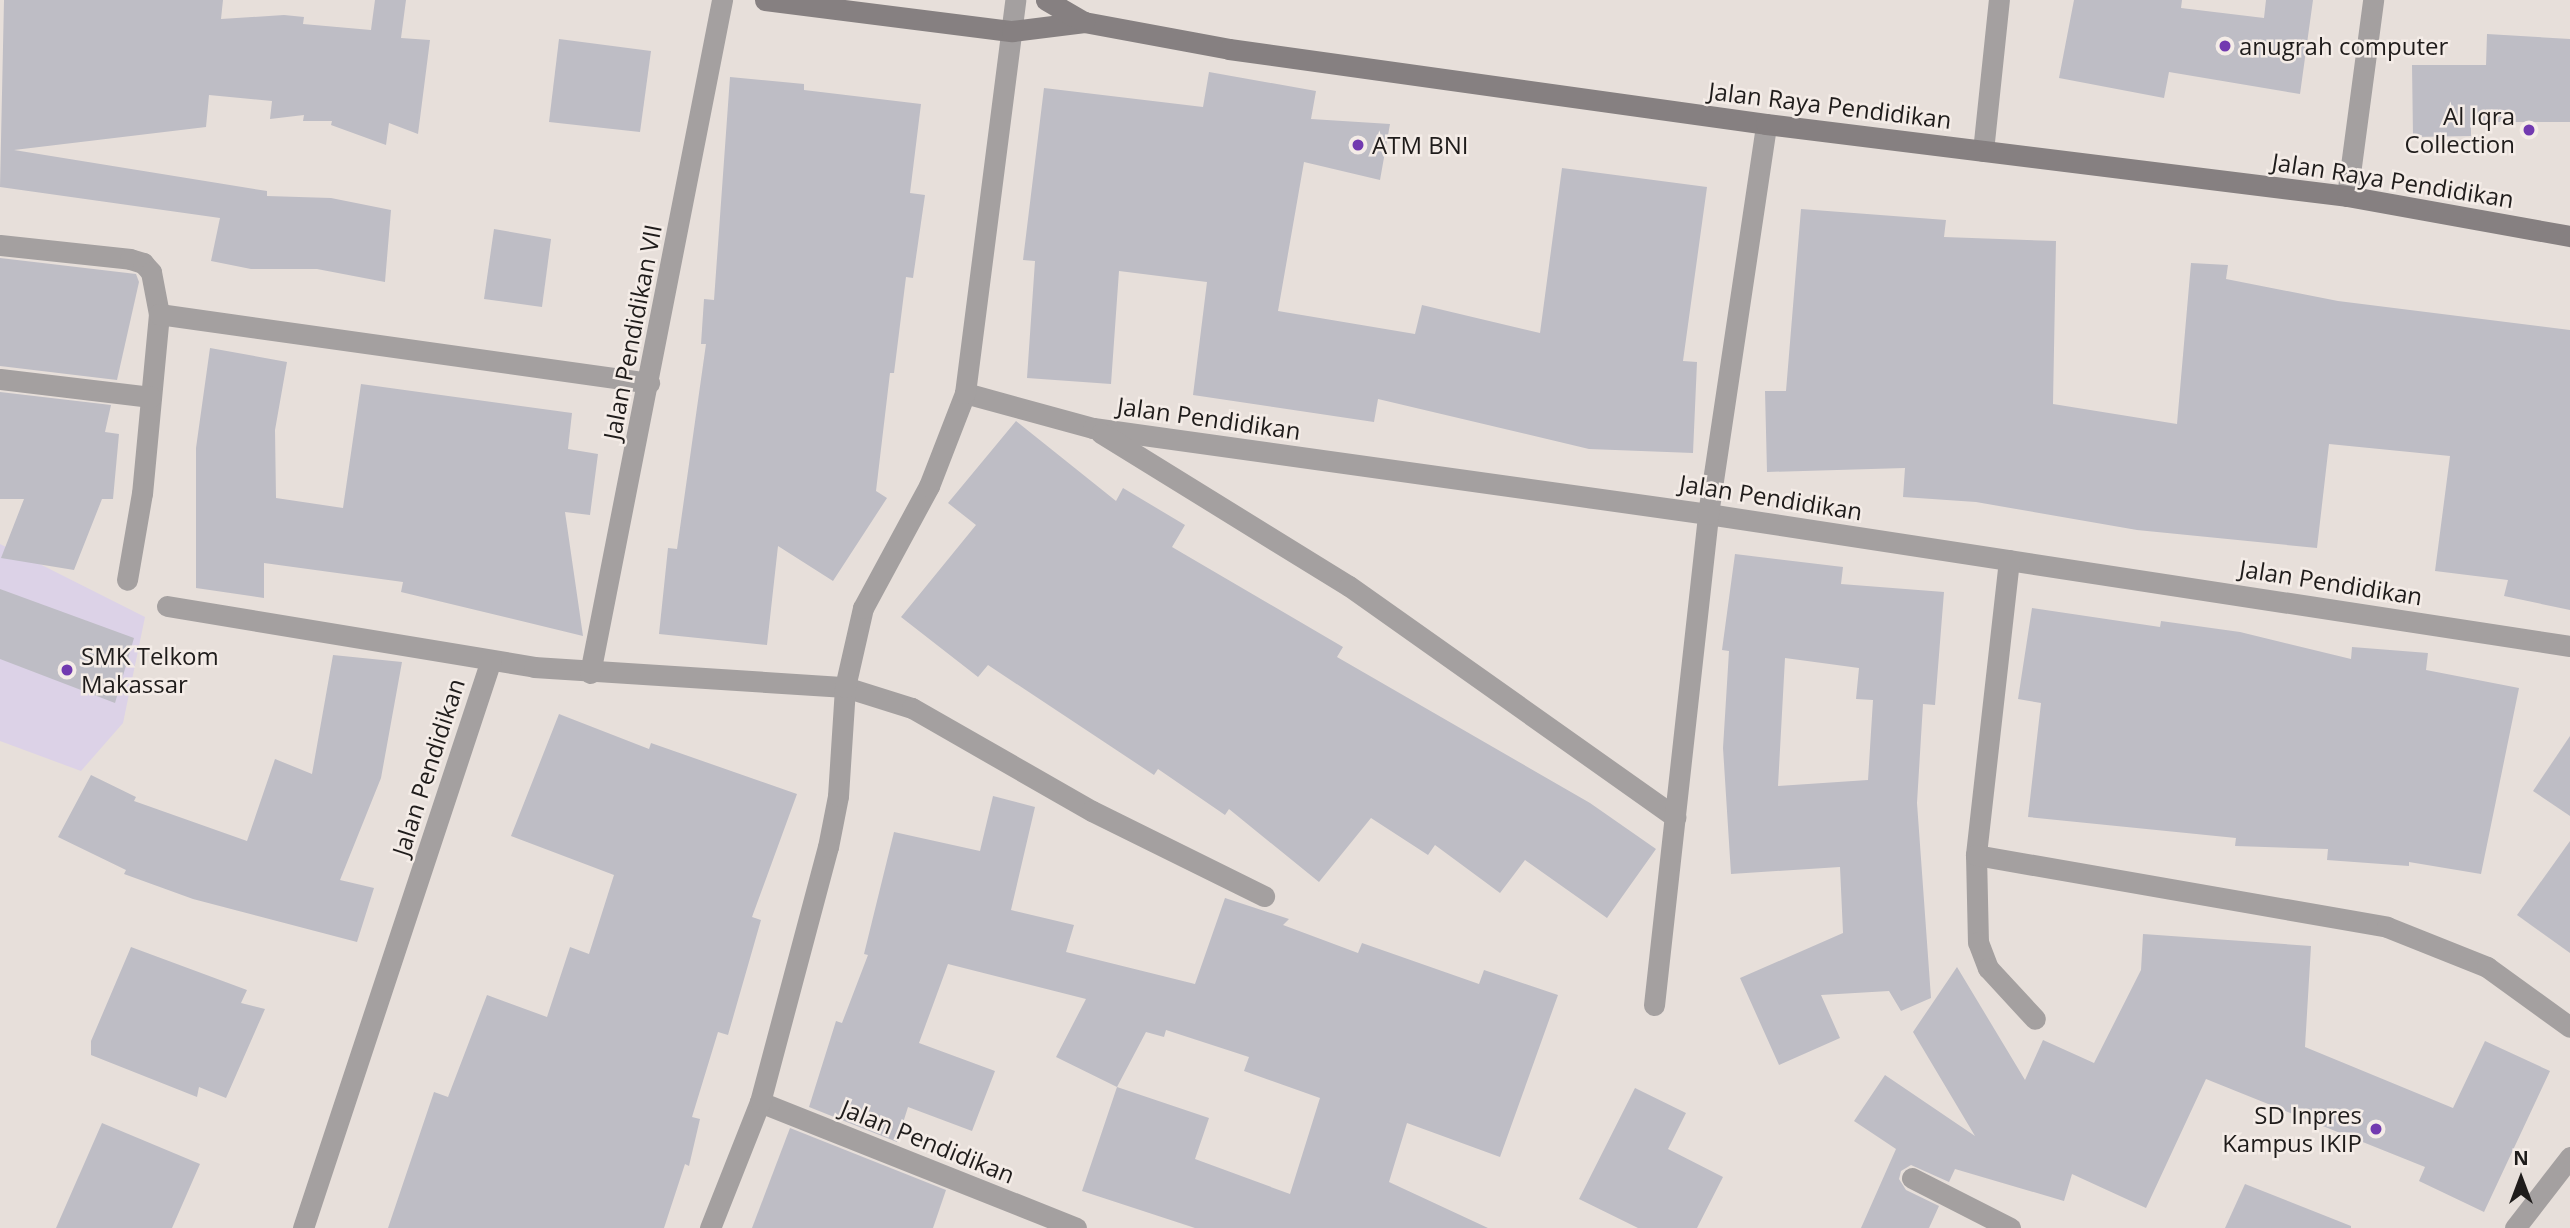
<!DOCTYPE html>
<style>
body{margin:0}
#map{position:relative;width:2570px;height:1228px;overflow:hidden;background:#e7dfda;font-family:"Open Sans",sans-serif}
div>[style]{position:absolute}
.education>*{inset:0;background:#dcd2e7}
.building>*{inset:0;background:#bebdc5}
.street>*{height:21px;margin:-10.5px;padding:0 10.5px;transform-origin:10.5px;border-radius:10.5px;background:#a4a0a0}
.secondary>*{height:21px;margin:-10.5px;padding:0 10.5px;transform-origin:10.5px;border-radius:10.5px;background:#868081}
.dots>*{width:19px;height:19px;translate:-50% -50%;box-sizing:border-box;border:4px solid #f4ece7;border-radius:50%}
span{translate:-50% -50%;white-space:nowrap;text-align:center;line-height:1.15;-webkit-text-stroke:5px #f4ece7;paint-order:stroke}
.poi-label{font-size:24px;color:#1f1c1b}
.left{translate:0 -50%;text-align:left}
.right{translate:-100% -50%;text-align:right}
.street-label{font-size:24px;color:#1f1c1b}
.north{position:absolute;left:2486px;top:1144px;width:70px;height:70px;-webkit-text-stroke:5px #f4ece7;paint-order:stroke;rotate:0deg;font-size:19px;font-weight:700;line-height:28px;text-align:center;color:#1f1c1b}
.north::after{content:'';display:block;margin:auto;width:24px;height:32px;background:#1f1c1b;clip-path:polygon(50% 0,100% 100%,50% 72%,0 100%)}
</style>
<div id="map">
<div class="education">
<i style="clip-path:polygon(0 544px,145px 617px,123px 723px,81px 771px,0 741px)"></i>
</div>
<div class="building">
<i style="clip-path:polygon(4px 0,223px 0,221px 19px,284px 15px,304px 17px,303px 24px,371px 30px,375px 0,406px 0,401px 38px,430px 40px,418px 134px,389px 123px,386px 145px,331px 125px,332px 121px,303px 121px,304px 115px,270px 119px,272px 101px,209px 95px,206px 127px,14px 150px,267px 191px,267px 196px,331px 198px,391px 210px,385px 282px,317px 269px,251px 269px,211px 261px,220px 218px,0 187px)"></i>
<i style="clip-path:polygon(2074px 0,2182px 0,2181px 8px,2264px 18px,2266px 0,2313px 0,2300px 94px,2169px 72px,2164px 98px,2059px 78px)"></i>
<i style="clip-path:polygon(2487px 34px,2570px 39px,2570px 122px,2471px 122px,2471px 136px,2413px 137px,2412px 65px,2486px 65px)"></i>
<i style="clip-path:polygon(559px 39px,651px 51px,640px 132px,549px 122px)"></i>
<i style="clip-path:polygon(1209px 72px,1316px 91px,1311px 119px,1390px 124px,1380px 180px,1304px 162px,1278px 311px,1415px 334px,1422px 305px,1540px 333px,1562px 168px,1707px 187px,1683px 361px,1697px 362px,1693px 453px,1589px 449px,1378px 399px,1374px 422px,1193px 395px,1207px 282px,1119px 271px,1111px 384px,1027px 378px,1035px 261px,1023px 260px,1044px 88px,1203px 107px)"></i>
<i style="clip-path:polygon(730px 77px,804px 84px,804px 90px,921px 104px,910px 193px,925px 195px,913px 278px,906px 277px,894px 373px,890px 373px,876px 491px,887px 498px,833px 581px,778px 546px,767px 645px,659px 634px,668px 548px,677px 549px,706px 344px,701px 344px,704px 299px,714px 300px)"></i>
<i style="clip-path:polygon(1801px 209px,1946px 220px,1944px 237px,2056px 241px,2053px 404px,2177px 424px,2191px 263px,2228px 265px,2226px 279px,2338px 301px,2570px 330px,2570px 610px,2504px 596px,2508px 580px,2435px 571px,2450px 456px,2329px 444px,2317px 548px,2137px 530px,1976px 502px,1903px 497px,1905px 468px,1767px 472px,1765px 391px,1786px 391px)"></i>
<i style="clip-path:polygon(494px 229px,551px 239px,542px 307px,484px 299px)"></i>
<i style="clip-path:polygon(0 258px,136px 274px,139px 282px,117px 380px,0 366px)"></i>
<i style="clip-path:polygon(210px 348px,287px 362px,275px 430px,276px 498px,343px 508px,361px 384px,572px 413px,568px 449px,598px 454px,590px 515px,565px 512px,583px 636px,401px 592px,403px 582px,264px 563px,264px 598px,196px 588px,196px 448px)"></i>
<i style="clip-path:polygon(0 392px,111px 405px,105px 432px,119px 434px,113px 499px,102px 499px,74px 570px,1px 558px,24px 499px,0 499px)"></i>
<i style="clip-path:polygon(1016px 421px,1116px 501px,1123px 488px,1185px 525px,1172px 547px,1343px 647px,1337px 657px,1590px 803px,1656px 849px,1607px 918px,1525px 860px,1500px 893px,1435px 845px,1428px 855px,1371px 818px,1319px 882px,1229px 809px,1225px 815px,1158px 769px,1154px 775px,988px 665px,978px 677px,901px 617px,976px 525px,948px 503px)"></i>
<i style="clip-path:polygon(evenodd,1735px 554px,1843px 567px,1841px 584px,1944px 592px,1935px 705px,1923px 704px,1917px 803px,1931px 998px,1901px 1011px,1889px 991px,1821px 995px,1840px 1038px,1779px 1065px,1740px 978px,1843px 933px,1840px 867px,1731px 874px,1723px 748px,1729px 651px,1722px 650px,1735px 554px,1785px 658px,1859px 668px,1856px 699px,1873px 700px,1868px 780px,1778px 786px,1785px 658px)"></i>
<i style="clip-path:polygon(0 589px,134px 638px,115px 703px,0 659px)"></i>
<i style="clip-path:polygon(2032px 608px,2160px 627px,2161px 621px,2240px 632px,2351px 659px,2352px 647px,2428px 653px,2426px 670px,2519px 688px,2481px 874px,2409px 862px,2409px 866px,2327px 860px,2328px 849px,2235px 846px,2236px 838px,2028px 817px,2041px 703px,2018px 699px)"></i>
<i style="clip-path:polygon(333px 655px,402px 662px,381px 778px,340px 880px,374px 888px,357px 942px,193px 899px,124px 874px,126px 870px,58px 837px,91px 775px,136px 797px,134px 801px,247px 841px,275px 759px,312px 774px)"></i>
<i style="clip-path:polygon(559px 714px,649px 749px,651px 743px,797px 794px,752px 917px,761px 920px,728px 1035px,718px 1032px,692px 1117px,700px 1119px,689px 1166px,685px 1164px,664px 1228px,388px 1228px,434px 1092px,448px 1097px,487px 995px,547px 1017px,570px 947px,589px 954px,614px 875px,511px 836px)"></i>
<i style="clip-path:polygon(2570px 736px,2570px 816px,2533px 791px)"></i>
<i style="clip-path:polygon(evenodd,993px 796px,1035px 807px,1011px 910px,1074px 925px,1066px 952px,1195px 984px,1225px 898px,1289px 919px,1283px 925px,1358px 953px,1362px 943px,1479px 984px,1484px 970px,1558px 995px,1500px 1157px,1407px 1123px,1389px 1182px,1488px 1228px,1195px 1228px,1082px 1191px,1117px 1087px,1056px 1057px,1086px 999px,948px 964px,919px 1043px,995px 1071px,972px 1131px,908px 1107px,897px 1142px,809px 1107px,836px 1021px,842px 1023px,868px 955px,864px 954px,894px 832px,980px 851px,993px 796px,1166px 1030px,1249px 1057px,1244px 1071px,1320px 1098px,1290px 1194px,1195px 1159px,1209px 1118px,1117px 1087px,1146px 1032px,1164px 1037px,1166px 1030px)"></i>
<i style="clip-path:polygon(2570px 841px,2570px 953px,2517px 915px)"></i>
<i style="clip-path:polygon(2143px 934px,2311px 946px,2305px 1047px,2453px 1108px,2485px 1041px,2550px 1071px,2484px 1212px,2419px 1181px,2425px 1167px,2206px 1079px,2146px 1208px,2072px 1174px,2064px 1201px,1955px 1169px,1949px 1182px,1911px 1165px,1901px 1171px,1899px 1179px,1906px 1190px,1939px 1206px,1929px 1228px,1861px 1228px,1896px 1149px,1854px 1121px,1885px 1075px,1975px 1136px,1913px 1032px,1957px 967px,2025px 1080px,2043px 1040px,2094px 1063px,2141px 970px)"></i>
<i style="clip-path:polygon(131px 947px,247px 990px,241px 1003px,265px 1009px,226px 1098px,199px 1087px,197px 1097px,91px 1055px,91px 1041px)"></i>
<i style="clip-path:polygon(1635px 1088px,1686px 1113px,1668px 1149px,1723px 1177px,1697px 1228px,1638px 1228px,1579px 1199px)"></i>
<i style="clip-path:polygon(102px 1123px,200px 1164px,172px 1228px,56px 1228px)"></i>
<i style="clip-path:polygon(790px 1128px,946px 1190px,933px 1228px,752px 1228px)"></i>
<i style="clip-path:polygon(2245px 1184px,2351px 1226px,2351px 1228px,2225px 1228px)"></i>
</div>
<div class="street">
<i style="left:1983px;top:151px;width:152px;rotate:-84deg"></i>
<i style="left:2347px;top:196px;width:198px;rotate:-82.4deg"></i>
<i style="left:0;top:245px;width:131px;rotate:6.1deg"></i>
<i style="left:130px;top:259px;width:14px;rotate:17deg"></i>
<i style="left:143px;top:263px;width:12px;rotate:48deg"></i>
<i style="left:151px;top:272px;width:43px;rotate:79.2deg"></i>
<i style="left:159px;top:314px;width:180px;rotate:95.4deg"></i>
<i style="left:142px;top:493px;width:88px;rotate:99.8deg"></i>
<i style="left:159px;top:314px;width:495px;rotate:8deg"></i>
<i style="left:0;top:379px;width:152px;rotate:6.8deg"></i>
<i style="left:965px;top:393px;width:133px;rotate:15.3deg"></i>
<i style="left:1093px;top:428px;width:621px;rotate:7.96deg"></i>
<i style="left:1708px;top:514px;width:872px;rotate:8.71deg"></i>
<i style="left:1101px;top:433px;width:291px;rotate:31.7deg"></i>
<i style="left:1349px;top:586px;width:400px;rotate:35.3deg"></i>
<i style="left:2009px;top:560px;width:297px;rotate:96.4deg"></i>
<i style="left:1976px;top:855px;width:87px;rotate:88.7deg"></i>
<i style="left:1978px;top:942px;width:28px;rotate:69deg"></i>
<i style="left:1988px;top:968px;width:69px;rotate:47.3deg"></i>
<i style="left:167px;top:606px;width:372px;rotate:9.4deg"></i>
<i style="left:534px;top:667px;width:312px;rotate:3.7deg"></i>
<i style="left:845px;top:687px;width:70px;rotate:17.4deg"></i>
<i style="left:912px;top:708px;width:207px;rotate:29.8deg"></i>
<i style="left:1092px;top:811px;width:192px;rotate:26.3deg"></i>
<i style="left:590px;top:673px;width:686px;rotate:-78.9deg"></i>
<i style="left:1976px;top:855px;width:417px;rotate:9.9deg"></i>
<i style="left:2387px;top:927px;width:108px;rotate:21.8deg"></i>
<i style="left:2487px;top:967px;width:102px;rotate:35.9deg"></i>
<i style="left:1654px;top:1005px;width:494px;rotate:-83.7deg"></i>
<i style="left:1708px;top:514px;width:394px;rotate:-81.5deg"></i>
<i style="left:760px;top:1102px;width:340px;rotate:21.7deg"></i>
<i style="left:1912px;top:1178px;width:110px;rotate:27deg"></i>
<i style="left:303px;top:1228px;width:598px;rotate:-71.69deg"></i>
<i style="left:710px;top:1228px;width:136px;rotate:-68.4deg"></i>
<i style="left:760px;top:1102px;width:264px;rotate:-75.1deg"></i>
<i style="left:828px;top:847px;width:52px;rotate:-78.9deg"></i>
<i style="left:838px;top:796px;width:109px;rotate:-86.3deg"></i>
<i style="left:845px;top:687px;width:81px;rotate:-77.2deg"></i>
<i style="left:863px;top:608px;width:139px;rotate:-61.6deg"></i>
<i style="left:929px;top:486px;width:100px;rotate:-68.8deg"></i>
<i style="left:965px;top:393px;width:396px;rotate:-82.7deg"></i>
<i style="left:2515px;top:1228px;width:90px;rotate:-52.2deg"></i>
</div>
<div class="secondary">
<i style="left:765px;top:0;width:249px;rotate:7.2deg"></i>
<i style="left:1012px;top:31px;width:73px;rotate:-7.1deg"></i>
<i style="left:1084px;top:22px;width:147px;rotate:10.5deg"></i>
<i style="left:1229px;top:49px;width:542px;rotate:7.95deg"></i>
<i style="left:1766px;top:124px;width:585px;rotate:7.06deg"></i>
<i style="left:2347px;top:196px;width:227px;rotate:10.2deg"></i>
<i style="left:1046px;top:0;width:44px;rotate:30.1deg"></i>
</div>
<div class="dots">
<i style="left:2225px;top:46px;background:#723ab0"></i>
<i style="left:2529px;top:130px;background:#723ab0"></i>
<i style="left:1358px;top:145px;background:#723ab0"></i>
<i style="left:67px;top:670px;background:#723ab0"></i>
<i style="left:2376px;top:1129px;background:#723ab0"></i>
</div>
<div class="poi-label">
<span class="left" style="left:2239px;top:46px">anugrah computer</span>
<span class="right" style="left:2515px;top:130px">Al Iqra<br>Collection</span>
<span class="left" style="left:1372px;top:145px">ATM BNI</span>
<span class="left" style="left:81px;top:670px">SMK Telkom<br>Makassar</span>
<span class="right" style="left:2362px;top:1129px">SD Inpres<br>Kampus IKIP</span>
</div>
<div class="street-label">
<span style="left:1830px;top:105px;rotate:7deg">Jalan Raya Pendidikan</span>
<span style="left:2393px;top:180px;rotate:9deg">Jalan Raya Pendidikan</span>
<span style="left:632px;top:332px;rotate:-79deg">Jalan Pendidikan VII</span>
<span style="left:1209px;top:418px;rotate:8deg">Jalan Pendidikan</span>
<span style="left:1771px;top:497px;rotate:9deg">Jalan Pendidikan</span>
<span style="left:2331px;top:582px;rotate:9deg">Jalan Pendidikan</span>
<span style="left:428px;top:767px;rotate:-72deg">Jalan Pendidikan</span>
<span style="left:928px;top:1141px;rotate:22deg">Jalan Pendidikan</span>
</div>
<div class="north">N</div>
</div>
